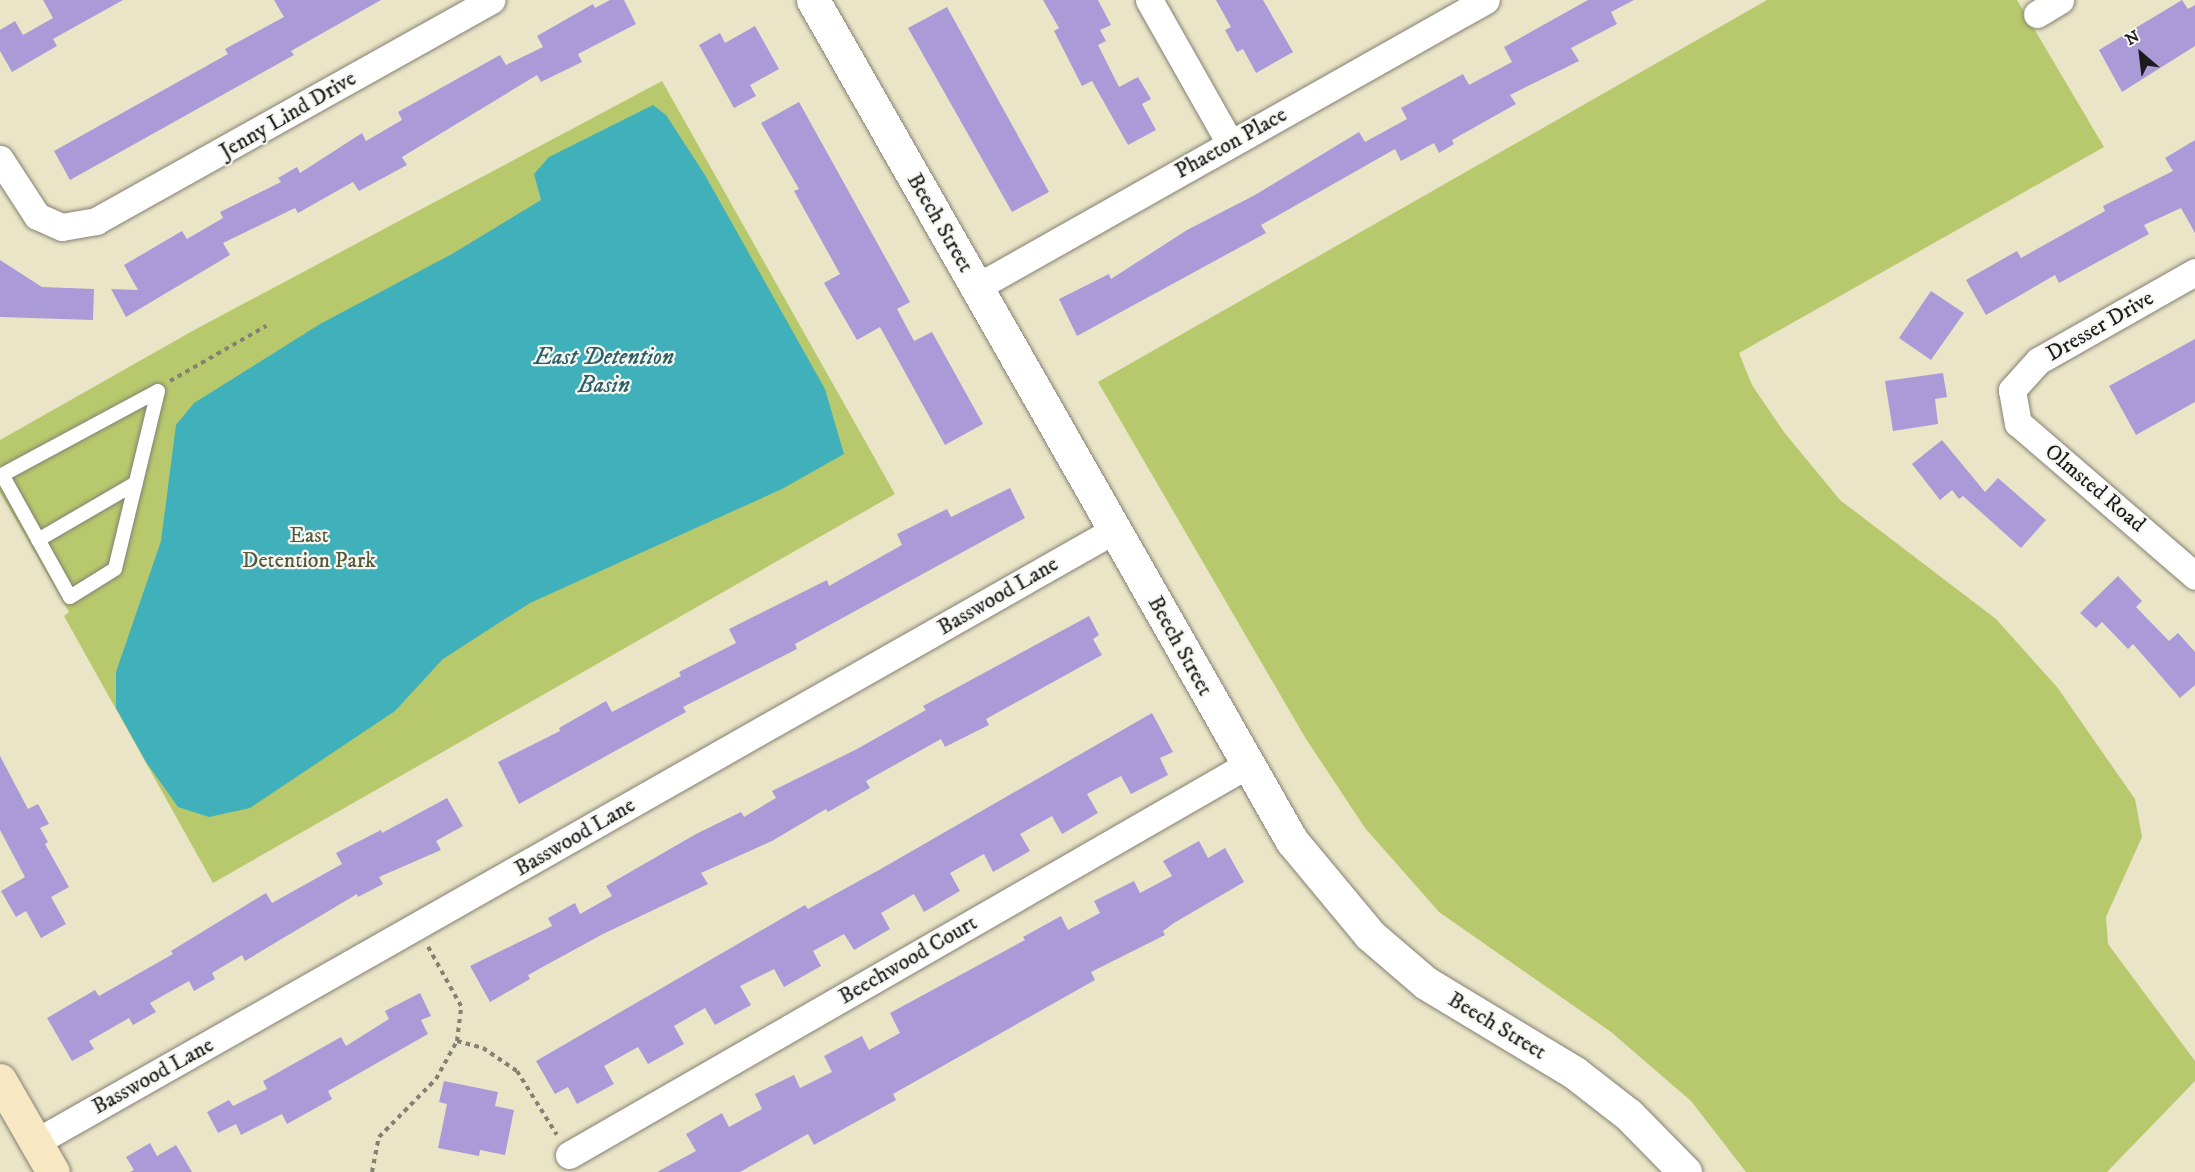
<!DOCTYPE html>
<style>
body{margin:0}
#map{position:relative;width:2195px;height:1172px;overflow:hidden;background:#ebe5c8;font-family:"IM FELL DW Pica",serif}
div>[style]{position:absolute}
.green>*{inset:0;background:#b8c96d}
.water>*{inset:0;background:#40b1ba}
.building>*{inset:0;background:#aa9bd8}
.path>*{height:4px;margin-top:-2px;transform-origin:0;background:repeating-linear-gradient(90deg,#848072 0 4.5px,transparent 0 9px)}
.roads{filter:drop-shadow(0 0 2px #848072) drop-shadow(0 0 2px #848072)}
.service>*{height:14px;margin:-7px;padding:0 7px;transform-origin:7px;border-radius:7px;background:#fff}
.minor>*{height:27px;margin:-13.5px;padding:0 13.5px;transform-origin:13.5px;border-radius:13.5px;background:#fff}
.tertiary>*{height:33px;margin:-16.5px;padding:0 16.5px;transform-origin:16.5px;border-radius:16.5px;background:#fff}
.secondary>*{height:33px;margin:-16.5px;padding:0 16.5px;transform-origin:16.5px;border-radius:16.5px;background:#f7e8c3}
span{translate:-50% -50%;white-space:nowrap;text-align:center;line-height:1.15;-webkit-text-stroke:4.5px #f6f6f2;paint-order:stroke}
.street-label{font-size:22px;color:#1c1c1c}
.park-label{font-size:22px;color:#535938}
.water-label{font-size:24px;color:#2c5f63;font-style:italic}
.north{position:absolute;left:2111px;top:24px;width:60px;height:60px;-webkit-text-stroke:4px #f6f6f2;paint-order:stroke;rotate:332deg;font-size:16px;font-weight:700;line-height:24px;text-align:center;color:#1c1c1c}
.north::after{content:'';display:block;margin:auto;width:21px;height:27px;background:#1c1c1c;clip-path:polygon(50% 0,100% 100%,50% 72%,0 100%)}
</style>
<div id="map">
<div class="green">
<i style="clip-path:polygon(1767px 0,2017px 0,2104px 147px,1739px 353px,1752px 385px,1784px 432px,1840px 500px,1996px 619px,2057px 687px,2135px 799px,2142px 837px,2106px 917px,2108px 944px,2195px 1061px,2195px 1081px,2107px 1172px,1746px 1172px,1691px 1101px,1611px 1032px,1439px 912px,1365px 828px,1306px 739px,1098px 382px)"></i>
<i style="clip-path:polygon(662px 81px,895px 494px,213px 883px,64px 616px,69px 612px,0 492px,0 440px,196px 329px)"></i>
</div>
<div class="water">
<i style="clip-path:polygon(653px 105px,666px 115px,705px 175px,825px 389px,844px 454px,782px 489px,530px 603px,443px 659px,395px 711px,250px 808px,209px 817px,178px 807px,146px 762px,116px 708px,116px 672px,161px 541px,176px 425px,194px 403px,320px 324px,452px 254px,541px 200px,534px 174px,549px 157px)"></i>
</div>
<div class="building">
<i style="clip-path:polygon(43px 0,123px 0,53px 39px,57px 46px,12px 72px,0 51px,0 30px,15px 21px,23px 35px,53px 18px)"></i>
<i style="clip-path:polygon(274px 0,381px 0,291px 51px,294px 55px,70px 180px,54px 151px,228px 54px,225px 49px,284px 17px)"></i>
<i style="clip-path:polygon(610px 0,624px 0,636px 24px,578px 54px,582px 62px,541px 82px,537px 75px,402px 157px,407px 165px,359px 191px,353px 182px,298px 213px,295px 208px,223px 243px,230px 255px,126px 317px,111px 289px,138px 290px,124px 265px,182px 231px,187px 239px,223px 218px,220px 212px,281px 182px,278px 178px,297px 167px,300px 173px,362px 133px,366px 141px,402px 120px,398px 112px,500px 55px,506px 65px,543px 47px,537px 36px,593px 4px,595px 8px)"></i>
<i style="clip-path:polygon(1043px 0,1098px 0,1111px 25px,1100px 30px,1106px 41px,1098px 45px,1119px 87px,1138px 77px,1151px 99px,1142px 104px,1156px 130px,1128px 145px,1092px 81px,1082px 86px,1054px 31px,1059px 28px)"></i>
<i style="clip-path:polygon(1216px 0,1263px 0,1293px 52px,1256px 73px,1243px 49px,1237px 52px,1225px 30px,1231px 27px)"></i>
<i style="clip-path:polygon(1588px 0,1634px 0,1611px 12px,1617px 24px,1571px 48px,1579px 61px,1510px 95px,1516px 104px,1452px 140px,1454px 144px,1439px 153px,1434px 143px,1401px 161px,1395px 149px,1261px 225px,1266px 233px,1077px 336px,1059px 299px,1109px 274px,1111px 279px,1187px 230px,1255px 195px,1359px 132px,1365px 142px,1407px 119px,1401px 108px,1463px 74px,1469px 85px,1512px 62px,1504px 47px)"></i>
<i style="clip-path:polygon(2182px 0,2188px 9px,2195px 5px,2195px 46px,2122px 92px,2099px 50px)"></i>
<i style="clip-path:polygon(947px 7px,1049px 192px,1012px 212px,908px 28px)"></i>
<i style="clip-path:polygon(755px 26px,779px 69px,750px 85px,756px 96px,734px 108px,699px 45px,720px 33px,725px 43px)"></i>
<i style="clip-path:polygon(799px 102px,910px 302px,897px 309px,914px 341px,932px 332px,983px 424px,945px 445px,880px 327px,857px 340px,824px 283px,840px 274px,794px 191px,799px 189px,761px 123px)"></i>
<i style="clip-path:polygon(2195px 140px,2195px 233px,2181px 208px,2144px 225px,2149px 234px,2059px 283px,2055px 275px,1986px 315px,1966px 280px,2017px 251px,2021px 258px,2105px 211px,2103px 206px,2173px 171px,2165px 158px)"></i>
<i style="clip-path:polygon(0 260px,42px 287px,94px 289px,93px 320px,0 317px)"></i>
<i style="clip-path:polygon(1931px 291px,1964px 313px,1931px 360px,1899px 338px)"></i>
<i style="clip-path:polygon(2195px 339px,2195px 402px,2136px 435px,2109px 386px)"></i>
<i style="clip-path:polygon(1943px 373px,1947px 397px,1935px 399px,1938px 424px,1893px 431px,1885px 381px)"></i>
<i style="clip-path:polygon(1942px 440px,1985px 492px,1998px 478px,2046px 520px,2021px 548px,1963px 496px,1959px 499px,1952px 490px,1940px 500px,1912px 464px)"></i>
<i style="clip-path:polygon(1010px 488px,1025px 518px,795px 644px,797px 649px,683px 707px,686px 712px,519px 804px,498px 762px,560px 731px,559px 728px,606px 701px,612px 712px,681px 676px,679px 672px,736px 643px,729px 629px,827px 580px,829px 586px,902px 545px,897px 534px,947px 509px,951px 517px)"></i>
<i style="clip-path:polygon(2118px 576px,2142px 601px,2136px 607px,2169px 641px,2178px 633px,2195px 652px,2195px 685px,2180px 698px,2133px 644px,2128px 649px,2102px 622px,2096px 628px,2080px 613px)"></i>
<i style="clip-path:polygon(1089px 616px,1099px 635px,1093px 639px,1102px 655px,986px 719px,989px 725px,945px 747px,941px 739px,866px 781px,870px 788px,828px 812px,826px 809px,772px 841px,701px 873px,708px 884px,603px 934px,528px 975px,530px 979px,490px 1002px,470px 966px,552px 926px,548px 918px,575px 903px,580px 914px,612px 896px,606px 886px,696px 834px,741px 812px,744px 817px,776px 798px,772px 791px,857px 749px,926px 710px,923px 706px)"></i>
<i style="clip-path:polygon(1152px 713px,1173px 752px,1160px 758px,1168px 775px,1131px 794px,1121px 776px,1087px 794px,1098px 813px,1062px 834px,1052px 816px,1020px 834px,1030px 851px,993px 872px,984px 854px,950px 873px,960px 891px,924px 912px,914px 894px,881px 913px,890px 929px,854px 950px,844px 934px,813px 951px,821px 966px,784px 987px,774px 969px,740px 986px,751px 1005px,715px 1025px,705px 1008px,674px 1026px,684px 1044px,648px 1064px,638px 1047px,604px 1066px,614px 1084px,577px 1104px,568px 1087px,555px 1094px,536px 1061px,805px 905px,808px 909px,879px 870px)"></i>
<i style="clip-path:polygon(0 756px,28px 809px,38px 804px,49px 824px,40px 828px,48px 842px,45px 844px,69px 887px,51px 897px,66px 924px,41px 938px,26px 911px,16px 917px,1px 891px,25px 877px,0 830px)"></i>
<i style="clip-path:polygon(447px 798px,463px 826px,436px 841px,441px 850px,379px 877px,383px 884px,358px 897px,357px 894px,245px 961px,242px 955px,212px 973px,215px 979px,194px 991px,189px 981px,150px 1003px,156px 1012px,133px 1025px,129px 1018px,89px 1041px,94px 1049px,72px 1061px,47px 1018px,95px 990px,99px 996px,173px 954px,171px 951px,266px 893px,272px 903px,342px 864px,336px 853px,381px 830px,382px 833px)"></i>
<i style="clip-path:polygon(1199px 841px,1208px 858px,1225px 848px,1244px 882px,1174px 923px,1163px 931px,1165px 935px,1091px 972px,1095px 980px,893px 1094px,896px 1100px,814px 1145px,808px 1134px,740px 1172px,657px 1172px,696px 1151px,686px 1134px,722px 1113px,729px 1127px,762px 1109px,755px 1094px,794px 1075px,800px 1088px,832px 1072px,824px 1056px,862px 1036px,869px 1050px,900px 1033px,890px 1013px,1025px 940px,1023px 937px,1061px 916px,1068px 930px,1100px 913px,1094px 901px,1134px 881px,1140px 893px,1172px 876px,1163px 861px)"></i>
<i style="clip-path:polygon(420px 993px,431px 1016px,421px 1020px,428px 1034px,328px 1091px,332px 1099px,287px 1124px,282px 1114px,241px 1135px,236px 1124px,218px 1133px,207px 1112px,229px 1100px,233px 1106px,267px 1089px,263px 1081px,341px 1037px,346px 1046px,389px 1019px,385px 1011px)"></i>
<i style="clip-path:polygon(444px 1081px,498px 1092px,495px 1106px,514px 1110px,505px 1155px,480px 1150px,479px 1156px,438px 1148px,447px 1104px,439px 1102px)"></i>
<i style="clip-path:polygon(150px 1143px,157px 1156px,176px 1145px,192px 1172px,130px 1172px,134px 1170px,126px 1157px)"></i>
</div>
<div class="path">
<i style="left:170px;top:381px;width:111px;rotate:-29.8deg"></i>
<i style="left:457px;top:1041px;width:27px;rotate:15deg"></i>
<i style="left:483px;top:1048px;width:41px;rotate:34.1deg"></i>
<i style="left:517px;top:1071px;width:75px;rotate:58deg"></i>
<i style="left:372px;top:1172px;width:36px;rotate:-79deg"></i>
<i style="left:379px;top:1137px;width:81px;rotate:-45.5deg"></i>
<i style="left:436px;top:1079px;width:43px;rotate:-61.1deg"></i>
<i style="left:457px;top:1041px;width:35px;rotate:-83deg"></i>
<i style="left:461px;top:1006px;width:70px;rotate:-119.1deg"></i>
</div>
<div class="roads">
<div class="service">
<i style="left:0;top:476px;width:179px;rotate:-28.3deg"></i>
<i style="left:158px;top:391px;width:183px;rotate:103.6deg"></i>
<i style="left:115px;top:569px;width:53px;rotate:148.1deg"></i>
<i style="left:70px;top:597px;width:138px;rotate:-119deg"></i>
<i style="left:38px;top:540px;width:113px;rotate:-30.2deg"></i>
</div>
<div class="minor">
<i style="left:1149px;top:0;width:164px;rotate:60.5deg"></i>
<i style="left:2037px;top:14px;width:27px;rotate:-31deg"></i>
<i style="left:0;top:159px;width:68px;rotate:57deg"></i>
<i style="left:37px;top:216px;width:27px;rotate:24deg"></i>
<i style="left:62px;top:227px;width:35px;rotate:-10deg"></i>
<i style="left:96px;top:221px;width:453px;rotate:-29.2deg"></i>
<i style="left:2195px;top:272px;width:180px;rotate:150.5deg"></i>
<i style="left:2038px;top:361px;width:39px;rotate:132deg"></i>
<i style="left:2012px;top:390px;width:34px;rotate:80deg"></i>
<i style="left:2018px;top:423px;width:234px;rotate:40.8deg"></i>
<i style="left:977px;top:287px;width:584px;rotate:-29.42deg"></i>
<i style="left:36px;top:1142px;width:1240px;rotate:-29.58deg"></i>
<i style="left:569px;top:1155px;width:782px;rotate:-29.91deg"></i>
</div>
<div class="tertiary">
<i style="left:813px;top:0;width:968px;rotate:60.34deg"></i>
<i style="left:1292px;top:841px;width:122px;rotate:50.3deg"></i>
<i style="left:1370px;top:935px;width:74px;rotate:40.6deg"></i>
<i style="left:1426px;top:983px;width:174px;rotate:31.1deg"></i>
<i style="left:1575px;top:1073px;width:68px;rotate:37.9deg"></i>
<i style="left:1629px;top:1115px;width:80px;rotate:45.5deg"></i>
</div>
<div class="secondary">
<i style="left:0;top:1080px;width:106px;rotate:60.1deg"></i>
</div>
</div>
<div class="street-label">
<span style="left:288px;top:115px;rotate:-30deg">Jenny Lind Drive</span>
<span style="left:1231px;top:143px;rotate:-29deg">Phaeton Place</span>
<span style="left:940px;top:223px;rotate:60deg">Beech Street</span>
<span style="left:2100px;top:326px;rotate:-30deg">Dresser Drive</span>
<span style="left:2095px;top:488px;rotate:40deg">Olmsted Road</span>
<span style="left:998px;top:596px;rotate:-30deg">Basswood Lane</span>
<span style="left:1180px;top:646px;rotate:61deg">Beech Street</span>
<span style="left:575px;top:837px;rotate:-30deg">Basswood Lane</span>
<span style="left:908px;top:960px;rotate:-30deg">Beechwood Court</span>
<span style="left:1497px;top:1026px;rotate:31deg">Beech Street</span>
<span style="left:153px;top:1076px;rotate:-29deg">Basswood Lane</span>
</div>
<div class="park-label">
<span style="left:309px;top:548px">East<br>Detention Park</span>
</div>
<div class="water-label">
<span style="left:604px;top:372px">East Detention<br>Basin</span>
</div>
<div class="north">N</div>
</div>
